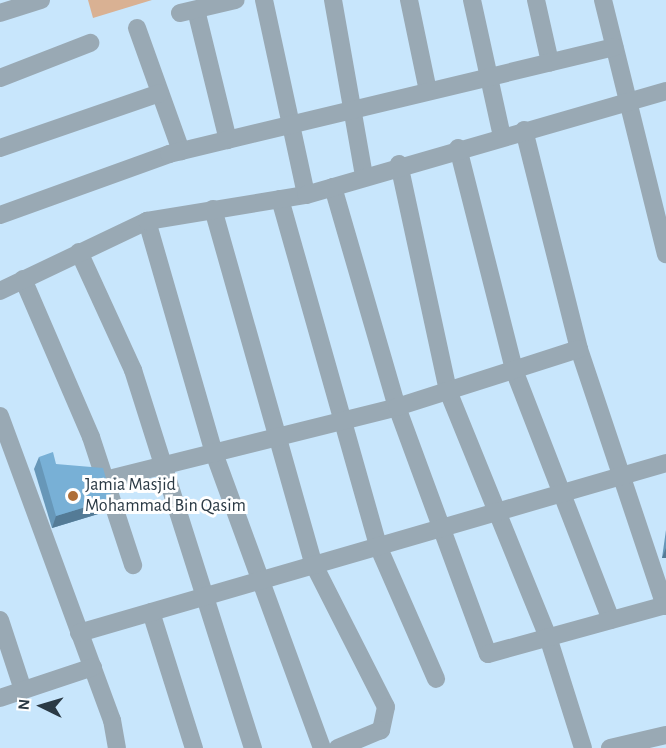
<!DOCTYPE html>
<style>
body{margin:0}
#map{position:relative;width:666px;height:748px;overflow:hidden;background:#c8e6fc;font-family:"Alegreya Sans",sans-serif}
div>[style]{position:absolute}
.green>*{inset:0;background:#d9b193}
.minor>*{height:18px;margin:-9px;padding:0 9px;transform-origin:9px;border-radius:9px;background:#99a9b4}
.wall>*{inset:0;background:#6797b8}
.shaded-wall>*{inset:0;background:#547b96}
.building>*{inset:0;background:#78b0d6}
.dots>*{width:16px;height:16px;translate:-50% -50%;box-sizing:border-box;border:3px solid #fff;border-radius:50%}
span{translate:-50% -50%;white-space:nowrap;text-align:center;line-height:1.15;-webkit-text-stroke:6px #fff;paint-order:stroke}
.poi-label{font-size:18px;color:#2b3a45}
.left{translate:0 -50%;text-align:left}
.north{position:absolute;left:12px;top:676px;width:60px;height:60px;-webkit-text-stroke:4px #fff;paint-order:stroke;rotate:275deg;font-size:16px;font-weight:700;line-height:24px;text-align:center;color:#2b3a45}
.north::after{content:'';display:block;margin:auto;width:21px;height:27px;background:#2b3a45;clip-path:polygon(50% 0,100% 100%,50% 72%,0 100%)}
</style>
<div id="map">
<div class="green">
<i style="clip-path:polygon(88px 0,152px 0,93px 18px)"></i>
</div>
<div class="minor">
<i style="left:264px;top:0;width:199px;rotate:77.8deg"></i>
<i style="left:333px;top:0;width:179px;rotate:80deg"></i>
<i style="left:409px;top:0;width:93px;rotate:78.2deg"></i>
<i style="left:472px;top:0;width:139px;rotate:77.6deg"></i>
<i style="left:536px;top:0;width:64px;rotate:77.3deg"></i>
<i style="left:603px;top:0;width:262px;rotate:76.1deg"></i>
<i style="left:196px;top:10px;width:134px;rotate:76.2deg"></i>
<i style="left:0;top:13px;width:43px;rotate:-17.6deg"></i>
<i style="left:180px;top:13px;width:57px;rotate:-13.1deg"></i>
<i style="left:137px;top:28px;width:131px;rotate:70.3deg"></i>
<i style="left:0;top:78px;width:97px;rotate:-21.3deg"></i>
<i style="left:524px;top:130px;width:226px;rotate:75.9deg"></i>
<i style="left:579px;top:349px;width:271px;rotate:71.5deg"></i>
<i style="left:0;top:148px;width:169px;rotate:-19deg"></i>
<i style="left:458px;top:148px;width:229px;rotate:75.8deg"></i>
<i style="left:514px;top:370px;width:268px;rotate:68.8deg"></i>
<i style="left:399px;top:164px;width:232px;rotate:77.8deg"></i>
<i style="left:448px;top:391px;width:266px;rotate:67.9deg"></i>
<i style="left:548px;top:637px;width:116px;rotate:72.5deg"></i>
<i style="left:333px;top:187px;width:229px;rotate:73.8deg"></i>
<i style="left:397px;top:407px;width:263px;rotate:69.8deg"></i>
<i style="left:488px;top:654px;width:185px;rotate:-15.4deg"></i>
<i style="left:280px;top:199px;width:361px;rotate:74.2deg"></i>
<i style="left:378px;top:546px;width:145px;rotate:66.4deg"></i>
<i style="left:213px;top:209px;width:370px;rotate:74.2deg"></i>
<i style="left:314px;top:565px;width:159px;rotate:63.1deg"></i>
<i style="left:386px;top:707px;width:24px;rotate:102deg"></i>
<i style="left:381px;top:730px;width:47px;rotate:157.3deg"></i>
<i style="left:0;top:215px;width:180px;rotate:-19.8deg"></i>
<i style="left:169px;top:154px;width:458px;rotate:-13.5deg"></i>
<i style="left:147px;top:221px;width:241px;rotate:73.9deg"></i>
<i style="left:214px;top:453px;width:314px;rotate:69.9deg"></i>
<i style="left:79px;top:252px;width:130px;rotate:65.4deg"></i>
<i style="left:133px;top:370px;width:397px;rotate:72.4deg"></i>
<i style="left:23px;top:279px;width:172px;rotate:66.7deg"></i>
<i style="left:91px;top:437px;width:135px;rotate:71.8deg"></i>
<i style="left:0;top:291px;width:163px;rotate:-25.5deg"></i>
<i style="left:147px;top:221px;width:161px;rotate:-9.3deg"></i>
<i style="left:306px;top:195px;width:375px;rotate:-16.1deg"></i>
<i style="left:0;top:416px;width:324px;rotate:69.8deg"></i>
<i style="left:112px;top:720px;width:28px;rotate:80deg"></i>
<i style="left:105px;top:480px;width:301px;rotate:-14deg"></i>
<i style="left:397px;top:407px;width:191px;rotate:-17.7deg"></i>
<i style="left:151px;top:612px;width:143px;rotate:72.5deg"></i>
<i style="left:0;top:620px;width:74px;rotate:71.8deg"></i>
<i style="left:79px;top:633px;width:611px;rotate:-16.15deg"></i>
<i style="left:0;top:698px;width:98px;rotate:-18.4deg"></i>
<i style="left:610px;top:748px;width:57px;rotate:-13.1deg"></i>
</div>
<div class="wall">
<i style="clip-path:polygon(39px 457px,56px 464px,108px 511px,52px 528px,34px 469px)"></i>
<i style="clip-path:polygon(666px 530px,666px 558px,662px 558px)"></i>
</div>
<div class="shaded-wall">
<i style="clip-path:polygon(112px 499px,108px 511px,52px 528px,56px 516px)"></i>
<i style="clip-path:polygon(666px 548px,666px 558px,662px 558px)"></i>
</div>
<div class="building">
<i style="clip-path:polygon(53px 452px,56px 464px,103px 468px,112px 499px,56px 516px,39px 457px)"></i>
</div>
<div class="dots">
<i style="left:73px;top:496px;background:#af6f38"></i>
</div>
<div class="poi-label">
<span class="left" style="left:85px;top:496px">Jamia Masjid<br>Mohammad Bin Qasim</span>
</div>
<div class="north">N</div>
</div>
